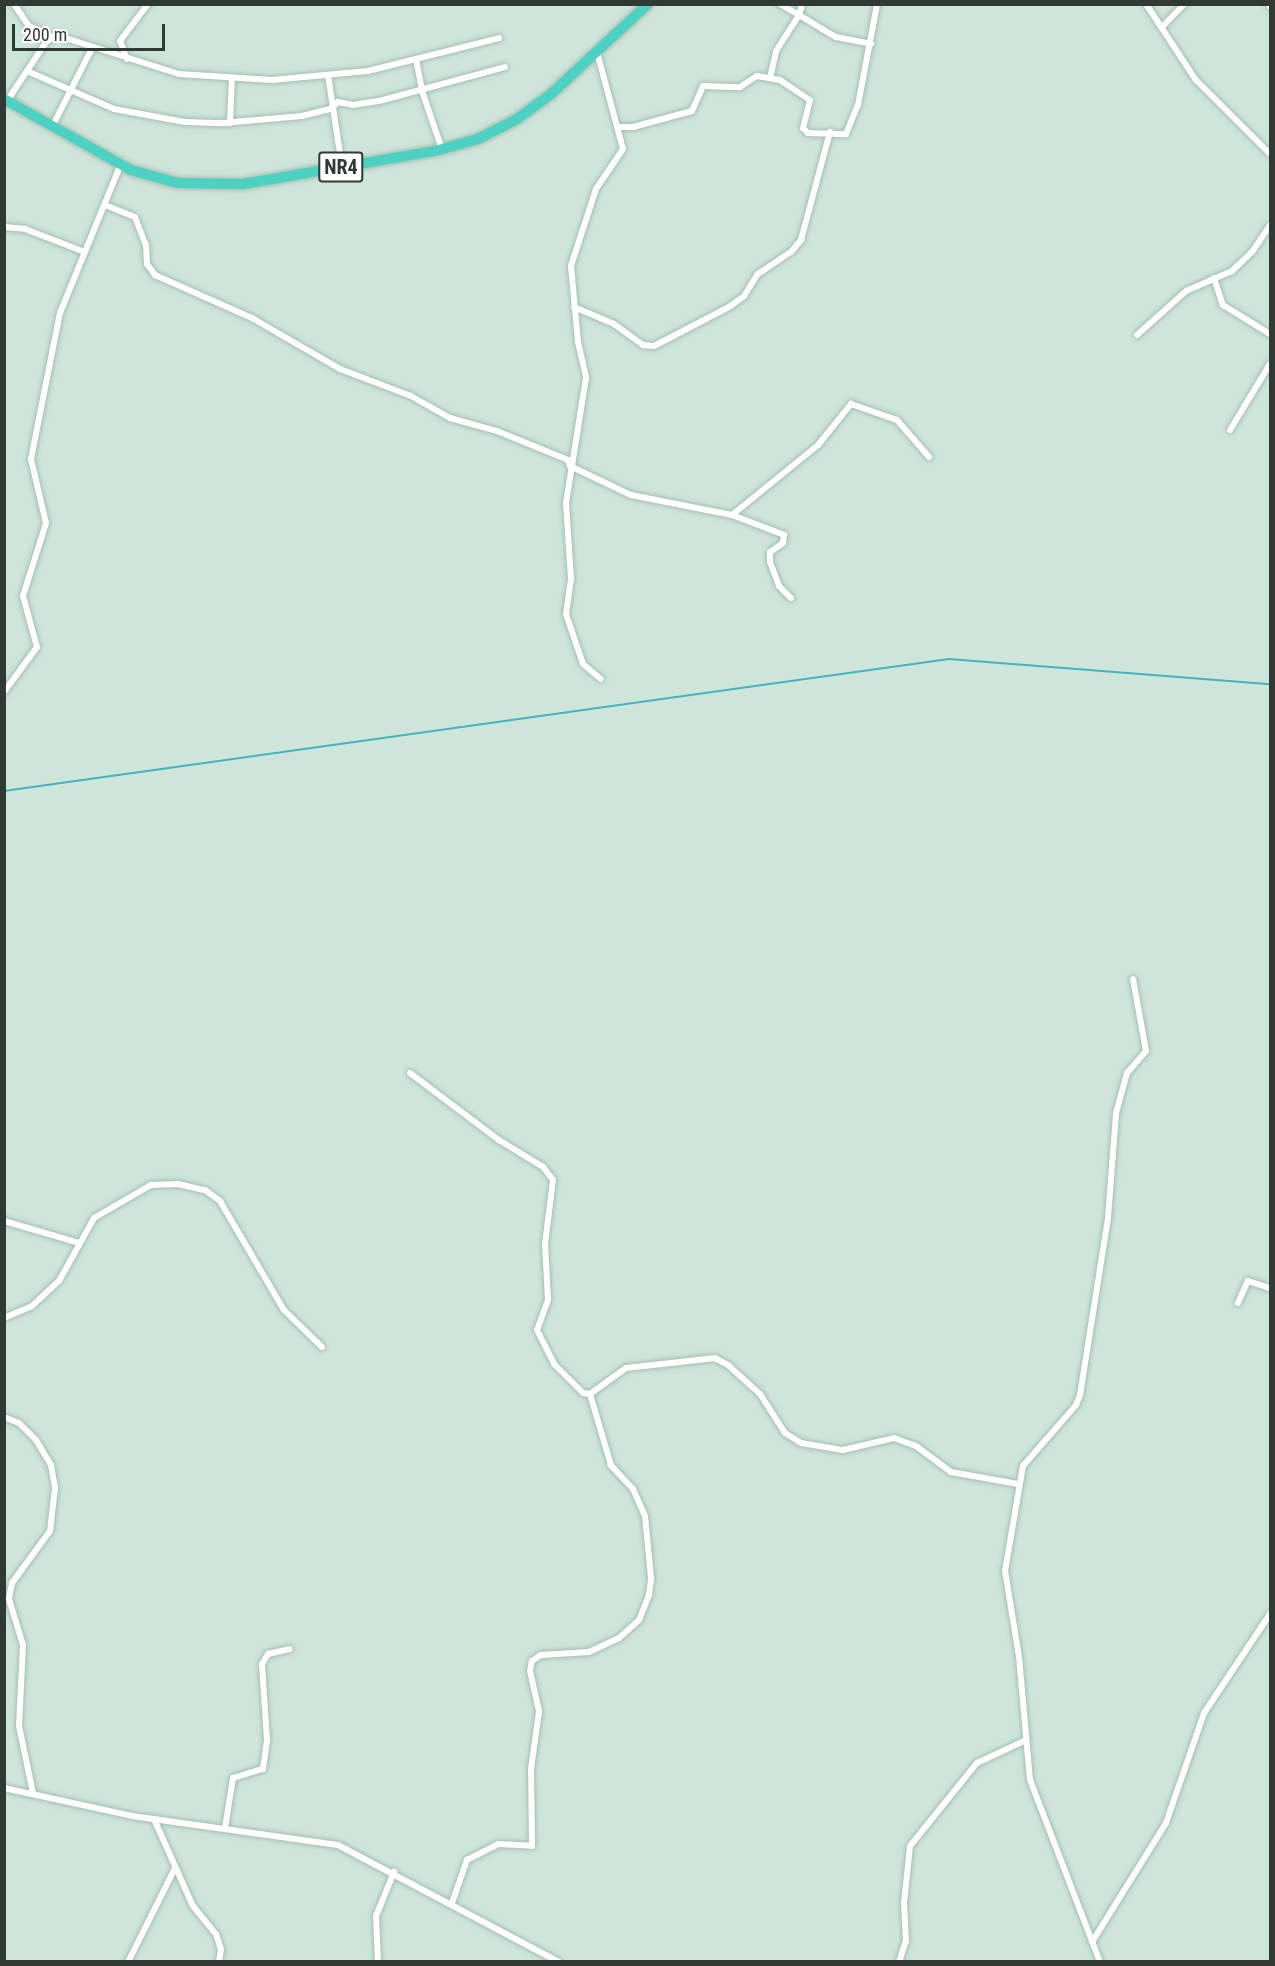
<!DOCTYPE html>
<style>
body{margin:0}
#map{position:relative;width:1275px;height:1966px;overflow:hidden;background:#cee6da;font-family:"Roboto Condensed",sans-serif}
div>[style]{position:absolute}
.stream>*{height:1.5px;margin:-0.75px;padding:0 0.75px;transform-origin:0.75px;border-radius:0.75px;background:#44b2c0}
.roads{filter:drop-shadow(0 0 2px #a7bfb3) drop-shadow(0 0 2px #a7bfb3)}
.street>*{height:6px;margin:-3px;padding:0 3px;transform-origin:3px;border-radius:3px;background:#fff}
.highway>*{height:10px;margin:-5px;padding:0 5px;transform-origin:5px;border-radius:5px;background:#4dd1c3}
span{translate:-50% -50%;white-space:nowrap;text-align:center;line-height:1.15;-webkit-text-stroke:6px #fff;paint-order:stroke}
.shield-label span{padding:2px 4px;background:#fff;border:2px solid;border-radius:4px;-webkit-text-stroke-width:0}
.shield-label{font-size:20px;color:#303a35;font-weight:700}
.frame{position:absolute;inset:0;border:6px solid #303a35;pointer-events:none}
.scale{position:absolute;left:12px;top:24px;width:153px;height:27px;box-sizing:border-box;border:3px solid #303a35;border-top:0;padding-left:8px;font-size:18px;line-height:21px;white-space:nowrap;color:#303a35;-webkit-text-stroke:4px #fff;paint-order:stroke}
</style>
<div id="map">
<div class="stream">
<i style="left:4px;top:791px;width:954px;rotate:-7.95deg"></i>
<i style="left:949px;top:659px;width:322px;rotate:4.5deg"></i>
</div>
<div class="roads">
<div class="street">
<i style="left:14px;top:4px;width:27px;rotate:56deg"></i>
<i style="left:29px;top:26px;width:23px;rotate:25deg"></i>
<i style="left:802px;top:4px;width:11px;rotate:105deg"></i>
<i style="left:799px;top:15px;width:27px;rotate:31deg"></i>
<i style="left:822px;top:29px;width:16px;rotate:30deg"></i>
<i style="left:836px;top:37px;width:36px;rotate:11deg"></i>
<i style="left:1146px;top:4px;width:91px;rotate:56.7deg"></i>
<i style="left:1196px;top:80px;width:105px;rotate:45deg"></i>
<i style="left:1269px;top:4px;width:3px;rotate:72deg"></i>
<i style="left:1162px;top:27px;width:32px;rotate:-46deg"></i>
<i style="left:597px;top:52px;width:100px;rotate:75deg"></i>
<i style="left:623px;top:149px;width:48px;rotate:124deg"></i>
<i style="left:596px;top:189px;width:81px;rotate:108deg"></i>
<i style="left:571px;top:266px;width:76px;rotate:84.7deg"></i>
<i style="left:578px;top:342px;width:37px;rotate:77deg"></i>
<i style="left:586px;top:378px;width:127px;rotate:99.1deg"></i>
<i style="left:566px;top:503px;width:76px;rotate:86.2deg"></i>
<i style="left:571px;top:579px;width:35px;rotate:98deg"></i>
<i style="left:566px;top:614px;width:53px;rotate:71.2deg"></i>
<i style="left:583px;top:664px;width:23px;rotate:40deg"></i>
<i style="left:127px;top:59px;width:19px;rotate:-111deg"></i>
<i style="left:120px;top:41px;width:46px;rotate:-52.9deg"></i>
<i style="left:416px;top:59px;width:33px;rotate:79deg"></i>
<i style="left:422px;top:91px;width:61px;rotate:71deg"></i>
<i style="left:27px;top:71px;width:95px;rotate:23.6deg"></i>
<i style="left:114px;top:109px;width:72px;rotate:10.4deg"></i>
<i style="left:185px;top:122px;width:38px;rotate:2deg"></i>
<i style="left:223px;top:123px;width:79px;rotate:-5.1deg"></i>
<i style="left:302px;top:116px;width:30px;rotate:-14deg"></i>
<i style="left:331px;top:109px;width:10px;rotate:-45deg"></i>
<i style="left:338px;top:102px;width:15px;rotate:11deg"></i>
<i style="left:353px;top:105px;width:30px;rotate:-9deg"></i>
<i style="left:383px;top:100px;width:126px;rotate:-15.1deg"></i>
<i style="left:328px;top:75px;width:93px;rotate:81.3deg"></i>
<i style="left:770px;top:78px;width:28px;rotate:-77deg"></i>
<i style="left:776px;top:51px;width:43px;rotate:-57.4deg"></i>
<i style="left:799px;top:15px;width:22px;rotate:-150deg"></i>
<i style="left:7px;top:101px;width:71px;rotate:-56.5deg"></i>
<i style="left:46px;top:42px;width:12px;rotate:-35deg"></i>
<i style="left:56px;top:35px;width:129px;rotate:17.6deg"></i>
<i style="left:179px;top:74px;width:93px;rotate:3.7deg"></i>
<i style="left:272px;top:80px;width:96px;rotate:-5.4deg"></i>
<i style="left:368px;top:71px;width:135px;rotate:-14.1deg"></i>
<i style="left:230px;top:123px;width:45px;rotate:-87.5deg"></i>
<i style="left:52px;top:127px;width:89px;rotate:-63.1deg"></i>
<i style="left:619px;top:127px;width:14px"></i>
<i style="left:633px;top:127px;width:61px;rotate:-15.2deg"></i>
<i style="left:692px;top:111px;width:27px;rotate:-66deg"></i>
<i style="left:703px;top:86px;width:37px;rotate:2deg"></i>
<i style="left:740px;top:87px;width:20px;rotate:-33deg"></i>
<i style="left:757px;top:76px;width:23px;rotate:10deg"></i>
<i style="left:780px;top:80px;width:36px;rotate:34deg"></i>
<i style="left:810px;top:100px;width:29px;rotate:104deg"></i>
<i style="left:803px;top:128px;width:7px;rotate:45deg"></i>
<i style="left:808px;top:133px;width:38px;rotate:2deg"></i>
<i style="left:846px;top:134px;width:31px;rotate:-68deg"></i>
<i style="left:858px;top:105px;width:103px;rotate:-79.3deg"></i>
<i style="left:105px;top:205px;width:32px;rotate:22deg"></i>
<i style="left:135px;top:217px;width:30px;rotate:69deg"></i>
<i style="left:146px;top:245px;width:19px;rotate:87deg"></i>
<i style="left:147px;top:264px;width:14px;rotate:54deg"></i>
<i style="left:155px;top:275px;width:106px;rotate:23.9deg"></i>
<i style="left:252px;top:318px;width:102px;rotate:30.1deg"></i>
<i style="left:340px;top:369px;width:76px;rotate:20.8deg"></i>
<i style="left:411px;top:396px;width:45px;rotate:29.4deg"></i>
<i style="left:450px;top:418px;width:49px;rotate:15.5deg"></i>
<i style="left:497px;top:431px;width:77px;rotate:22.2deg"></i>
<i style="left:568px;top:460px;width:6px;rotate:72deg"></i>
<i style="left:570px;top:466px;width:68px;rotate:25.4deg"></i>
<i style="left:631px;top:495px;width:103px;rotate:11.2deg"></i>
<i style="left:732px;top:515px;width:56px;rotate:21deg"></i>
<i style="left:784px;top:535px;width:8px;rotate:97deg"></i>
<i style="left:783px;top:543px;width:16px;rotate:145deg"></i>
<i style="left:770px;top:552px;width:10px;rotate:90deg"></i>
<i style="left:770px;top:562px;width:26px;rotate:69deg"></i>
<i style="left:779px;top:586px;width:17px;rotate:45deg"></i>
<i style="left:4px;top:227px;width:21px;rotate:5deg"></i>
<i style="left:25px;top:229px;width:64px;rotate:21deg"></i>
<i style="left:1214px;top:278px;width:28px;rotate:72deg"></i>
<i style="left:1223px;top:305px;width:55px;rotate:31.7deg"></i>
<i style="left:574px;top:307px;width:43px;rotate:23deg"></i>
<i style="left:614px;top:324px;width:36px;rotate:36deg"></i>
<i style="left:643px;top:345px;width:11px;rotate:5deg"></i>
<i style="left:654px;top:346px;width:85px;rotate:-27.5deg"></i>
<i style="left:729px;top:307px;width:19px;rotate:-36deg"></i>
<i style="left:744px;top:296px;width:26px;rotate:-58deg"></i>
<i style="left:758px;top:274px;width:40px;rotate:-34deg"></i>
<i style="left:791px;top:252px;width:16px;rotate:-50deg"></i>
<i style="left:801px;top:240px;width:112px;rotate:-75deg"></i>
<i style="left:1137px;top:335px;width:66px;rotate:-41.9deg"></i>
<i style="left:1186px;top:291px;width:50px;rotate:-23.5deg"></i>
<i style="left:1232px;top:271px;width:28px;rotate:-44deg"></i>
<i style="left:1252px;top:252px;width:32px;rotate:-56deg"></i>
<i style="left:1230px;top:430px;width:77px;rotate:-58.8deg"></i>
<i style="left:732px;top:515px;width:111px;rotate:-39.1deg"></i>
<i style="left:818px;top:445px;width:53px;rotate:-51.2deg"></i>
<i style="left:851px;top:404px;width:49px;rotate:19.2deg"></i>
<i style="left:897px;top:420px;width:49px;rotate:49.1deg"></i>
<i style="left:4px;top:692px;width:56px;rotate:-53.7deg"></i>
<i style="left:37px;top:647px;width:53px;rotate:-105.4deg"></i>
<i style="left:23px;top:596px;width:77px;rotate:-72.5deg"></i>
<i style="left:46px;top:523px;width:66px;rotate:-103.2deg"></i>
<i style="left:31px;top:459px;width:149px;rotate:-78.8deg"></i>
<i style="left:60px;top:313px;width:159px;rotate:-67.8deg"></i>
<i style="left:410px;top:1073px;width:111px;rotate:37deg"></i>
<i style="left:499px;top:1140px;width:52px;rotate:31.5deg"></i>
<i style="left:543px;top:1167px;width:16px;rotate:52deg"></i>
<i style="left:553px;top:1180px;width:64px;rotate:97.1deg"></i>
<i style="left:545px;top:1244px;width:56px;rotate:86.9deg"></i>
<i style="left:548px;top:1300px;width:32px;rotate:110deg"></i>
<i style="left:537px;top:1330px;width:38px;rotate:63deg"></i>
<i style="left:554px;top:1364px;width:41px;rotate:45deg"></i>
<i style="left:583px;top:1393px;width:7px;rotate:8deg"></i>
<i style="left:590px;top:1394px;width:44px;rotate:-35.8deg"></i>
<i style="left:626px;top:1368px;width:90px;rotate:-6.4deg"></i>
<i style="left:715px;top:1358px;width:15px;rotate:28deg"></i>
<i style="left:728px;top:1365px;width:43px;rotate:42.2deg"></i>
<i style="left:760px;top:1394px;width:46px;rotate:57.3deg"></i>
<i style="left:785px;top:1433px;width:19px;rotate:32deg"></i>
<i style="left:801px;top:1443px;width:43px;rotate:9.5deg"></i>
<i style="left:843px;top:1450px;width:52px;rotate:-13.2deg"></i>
<i style="left:894px;top:1438px;width:23px;rotate:20deg"></i>
<i style="left:916px;top:1446px;width:44px;rotate:36.6deg"></i>
<i style="left:951px;top:1472px;width:68px;rotate:10.2deg"></i>
<i style="left:4px;top:1221px;width:78px;rotate:16.3deg"></i>
<i style="left:1238px;top:1303px;width:24px;rotate:-66deg"></i>
<i style="left:1248px;top:1281px;width:23px;rotate:18deg"></i>
<i style="left:4px;top:1318px;width:30px;rotate:-23deg"></i>
<i style="left:32px;top:1306px;width:37px;rotate:-43deg"></i>
<i style="left:59px;top:1281px;width:72px;rotate:-60.9deg"></i>
<i style="left:94px;top:1218px;width:66px;rotate:-30.1deg"></i>
<i style="left:151px;top:1185px;width:27px;rotate:-2deg"></i>
<i style="left:178px;top:1184px;width:28px;rotate:13deg"></i>
<i style="left:205px;top:1190px;width:19px;rotate:36deg"></i>
<i style="left:220px;top:1201px;width:126px;rotate:59.6deg"></i>
<i style="left:284px;top:1310px;width:53px;rotate:44.2deg"></i>
<i style="left:4px;top:1417px;width:16px;rotate:22deg"></i>
<i style="left:19px;top:1423px;width:24px;rotate:45deg"></i>
<i style="left:36px;top:1440px;width:29px;rotate:59deg"></i>
<i style="left:51px;top:1465px;width:23px;rotate:80deg"></i>
<i style="left:55px;top:1488px;width:43px;rotate:96.6deg"></i>
<i style="left:50px;top:1531px;width:64px;rotate:126.2deg"></i>
<i style="left:12px;top:1583px;width:16px;rotate:101deg"></i>
<i style="left:9px;top:1599px;width:48px;rotate:73.1deg"></i>
<i style="left:23px;top:1645px;width:81px;rotate:92.8deg"></i>
<i style="left:19px;top:1726px;width:68px;rotate:78.2deg"></i>
<i style="left:4px;top:1788px;width:131px;rotate:12.3deg"></i>
<i style="left:132px;top:1816px;width:208px;rotate:8deg"></i>
<i style="left:338px;top:1845px;width:250px;rotate:27.9deg"></i>
<i style="left:154px;top:1819px;width:95px;rotate:65.9deg"></i>
<i style="left:193px;top:1906px;width:36px;rotate:51deg"></i>
<i style="left:216px;top:1934px;width:16px;rotate:72deg"></i>
<i style="left:221px;top:1949px;width:13px;rotate:99deg"></i>
<i style="left:225px;top:1828px;width:51px;rotate:-80.9deg"></i>
<i style="left:233px;top:1778px;width:31px;rotate:-17deg"></i>
<i style="left:263px;top:1769px;width:29px;rotate:-82deg"></i>
<i style="left:267px;top:1740px;width:76px;rotate:-93.8deg"></i>
<i style="left:262px;top:1664px;width:12px;rotate:-59deg"></i>
<i style="left:268px;top:1654px;width:22px;rotate:-13deg"></i>
<i style="left:452px;top:1903px;width:46px;rotate:-70.8deg"></i>
<i style="left:467px;top:1860px;width:35px;rotate:-27deg"></i>
<i style="left:498px;top:1844px;width:34px;rotate:3deg"></i>
<i style="left:532px;top:1846px;width:77px;rotate:-90.7deg"></i>
<i style="left:531px;top:1769px;width:59px;rotate:-82.1deg"></i>
<i style="left:539px;top:1711px;width:41px;rotate:-102.7deg"></i>
<i style="left:530px;top:1671px;width:10px;rotate:-79deg"></i>
<i style="left:532px;top:1661px;width:11px;rotate:-34deg"></i>
<i style="left:541px;top:1655px;width:48px;rotate:-3.6deg"></i>
<i style="left:589px;top:1652px;width:33px;rotate:-25deg"></i>
<i style="left:619px;top:1638px;width:27px;rotate:-42deg"></i>
<i style="left:639px;top:1620px;width:27px;rotate:-68deg"></i>
<i style="left:649px;top:1595px;width:17px;rotate:-83deg"></i>
<i style="left:651px;top:1578px;width:62px;rotate:-95.5deg"></i>
<i style="left:645px;top:1516px;width:30px;rotate:-114deg"></i>
<i style="left:633px;top:1489px;width:33px;rotate:-133deg"></i>
<i style="left:611px;top:1465px;width:74px;rotate:-106.5deg"></i>
<i style="left:1092px;top:1942px;width:140px;rotate:-58.1deg"></i>
<i style="left:1166px;top:1823px;width:116px;rotate:-70.9deg"></i>
<i style="left:1204px;top:1713px;width:119px;rotate:-56.3deg"></i>
<i style="left:128px;top:1962px;width:105px;rotate:-63.4deg"></i>
<i style="left:378px;top:1962px;width:46px;rotate:-92.5deg"></i>
<i style="left:376px;top:1916px;width:48px;rotate:-67.8deg"></i>
<i style="left:899px;top:1962px;width:22px;rotate:-72deg"></i>
<i style="left:906px;top:1941px;width:38px;rotate:-93deg"></i>
<i style="left:904px;top:1903px;width:57px;rotate:-84deg"></i>
<i style="left:910px;top:1846px;width:107px;rotate:-51.1deg"></i>
<i style="left:977px;top:1763px;width:54px;rotate:-25.1deg"></i>
<i style="left:1100px;top:1962px;width:195px;rotate:-111deg"></i>
<i style="left:1030px;top:1780px;width:123px;rotate:-95.1deg"></i>
<i style="left:1019px;top:1657px;width:87px;rotate:-99.2deg"></i>
<i style="left:1005px;top:1571px;width:107px;rotate:-80.3deg"></i>
<i style="left:1023px;top:1466px;width:81px;rotate:-49deg"></i>
<i style="left:1076px;top:1405px;width:11px;rotate:-68deg"></i>
<i style="left:1080px;top:1395px;width:179px;rotate:-81deg"></i>
<i style="left:1108px;top:1218px;width:105px;rotate:-85.6deg"></i>
<i style="left:1116px;top:1113px;width:41px;rotate:-74.6deg"></i>
<i style="left:1127px;top:1073px;width:29px;rotate:-49deg"></i>
<i style="left:1146px;top:1051px;width:73px;rotate:-100.2deg"></i>
</div>
<div class="highway">
<i style="left:4px;top:99px;width:145px;rotate:29.2deg"></i>
<i style="left:131px;top:170px;width:49px;rotate:15.5deg"></i>
<i style="left:178px;top:183px;width:65px;rotate:0.9deg"></i>
<i style="left:243px;top:184px;width:195px;rotate:-9.8deg"></i>
<i style="left:435px;top:151px;width:45px;rotate:-15.6deg"></i>
<i style="left:478px;top:139px;width:44px;rotate:-27.1deg"></i>
<i style="left:517px;top:119px;width:42px;rotate:-36.3deg"></i>
<i style="left:551px;top:94px;width:132px;rotate:-42.9deg"></i>
</div>
</div>
<div class="shield-label">
<span style="left:341px;top:167px">NR4</span>
</div>
<div class="frame"></div>
<div class="scale">200 m</div>
</div>
